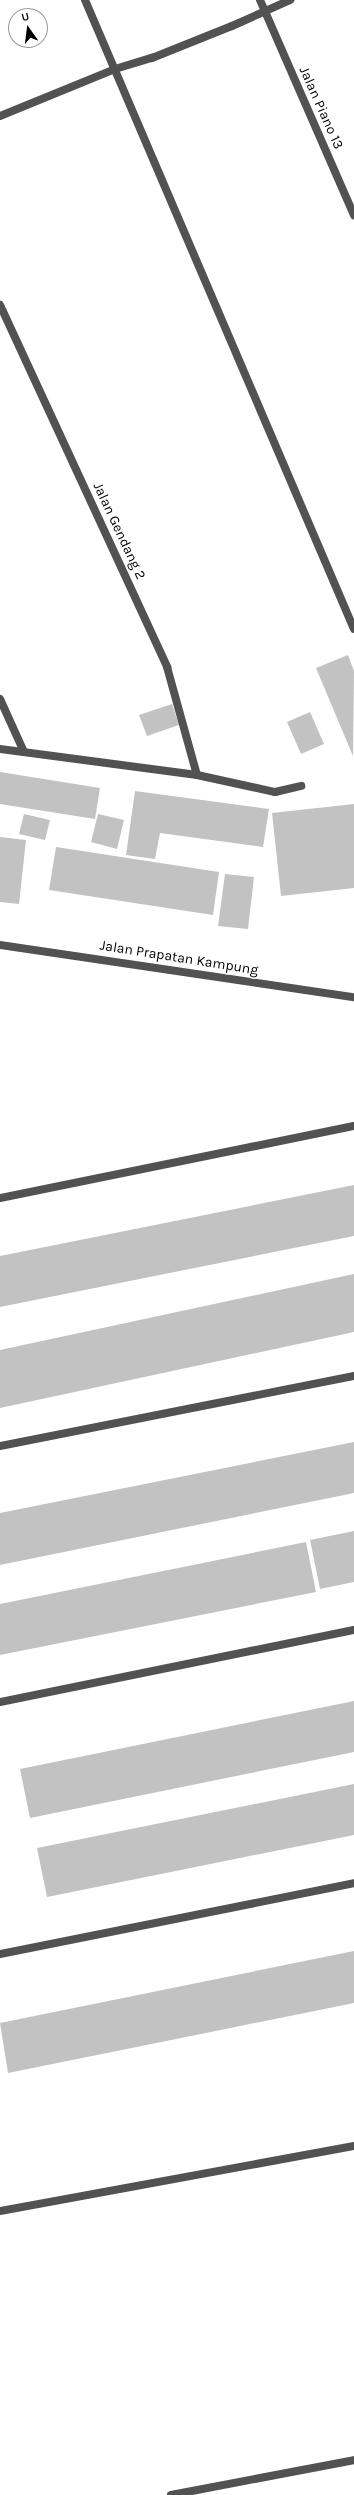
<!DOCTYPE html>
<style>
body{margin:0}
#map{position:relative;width:354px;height:2495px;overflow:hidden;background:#fff;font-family:Karla,sans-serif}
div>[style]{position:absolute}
.building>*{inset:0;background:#c2c2c2}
.minor>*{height:8px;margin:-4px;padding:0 4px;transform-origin:4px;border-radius:4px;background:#525252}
.tertiary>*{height:8px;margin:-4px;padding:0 4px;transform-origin:4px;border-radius:4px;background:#525252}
span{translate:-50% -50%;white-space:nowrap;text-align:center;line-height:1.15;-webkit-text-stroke:3px #fff;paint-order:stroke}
.street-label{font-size:14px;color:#000}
.north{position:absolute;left:8px;top:8px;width:40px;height:40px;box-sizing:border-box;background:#fff;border:1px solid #999;border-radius:50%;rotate:346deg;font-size:11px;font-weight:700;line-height:16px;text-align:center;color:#000}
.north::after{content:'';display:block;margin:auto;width:14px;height:18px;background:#000;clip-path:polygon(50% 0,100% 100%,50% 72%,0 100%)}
</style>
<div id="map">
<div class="building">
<i style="clip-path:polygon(348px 655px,354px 671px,353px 756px,316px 668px)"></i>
<i style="clip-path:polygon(172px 704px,179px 725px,147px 736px,139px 715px)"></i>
<i style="clip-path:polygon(310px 712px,324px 744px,301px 754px,287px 722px)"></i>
<i style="clip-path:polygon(0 772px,100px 788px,95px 819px,0 804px)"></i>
<i style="clip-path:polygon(135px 791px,269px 809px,263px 847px,160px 833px,155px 859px,126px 855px)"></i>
<i style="clip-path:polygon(354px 804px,354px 888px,281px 896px,272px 813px)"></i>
<i style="clip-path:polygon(24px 814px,50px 820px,45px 840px,19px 834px)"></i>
<i style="clip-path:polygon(98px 814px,124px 820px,117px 849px,91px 842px)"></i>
<i style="clip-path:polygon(0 837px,26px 840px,19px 904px,0 902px)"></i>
<i style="clip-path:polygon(56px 847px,219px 872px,213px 915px,49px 890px)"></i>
<i style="clip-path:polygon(225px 874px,254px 877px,248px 929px,218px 926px)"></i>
<i style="clip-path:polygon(354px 1185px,354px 1236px,0 1307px,0 1256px)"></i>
<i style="clip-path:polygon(354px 1274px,354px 1332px,0 1408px,0 1350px)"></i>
<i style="clip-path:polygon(354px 1442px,354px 1493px,0 1565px,0 1513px)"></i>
<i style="clip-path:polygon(354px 1531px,354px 1582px,320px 1589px,310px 1540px)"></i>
<i style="clip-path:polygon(306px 1542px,316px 1592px,0 1655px,0 1604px)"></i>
<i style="clip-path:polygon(354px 1701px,354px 1752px,30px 1818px,20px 1769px)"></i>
<i style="clip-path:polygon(354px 1784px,354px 1835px,47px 1897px,37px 1848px)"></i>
<i style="clip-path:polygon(354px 1951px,354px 2003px,8px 2073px,0 2023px)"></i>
</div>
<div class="minor">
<i style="left:85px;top:0;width:684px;rotate:66.85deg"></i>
<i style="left:260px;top:0;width:235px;rotate:66.4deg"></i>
<i style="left:0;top:116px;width:124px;rotate:-22.2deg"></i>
<i style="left:115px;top:69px;width:39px;rotate:-17deg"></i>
<i style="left:152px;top:58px;width:86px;rotate:-21.8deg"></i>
<i style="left:232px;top:26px;width:64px;rotate:-24.1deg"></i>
<i style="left:0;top:305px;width:399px;rotate:65.2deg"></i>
<i style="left:167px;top:667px;width:112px;rotate:74.5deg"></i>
<i style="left:0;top:699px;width:58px;rotate:65.6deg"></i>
<i style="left:0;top:749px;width:199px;rotate:7.5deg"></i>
<i style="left:197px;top:775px;width:80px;rotate:12.3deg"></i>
<i style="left:275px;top:792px;width:27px;rotate:-13deg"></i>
<i style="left:0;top:1198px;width:361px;rotate:-11.5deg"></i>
<i style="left:0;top:1446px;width:361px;rotate:-11.2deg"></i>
<i style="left:0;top:1702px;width:361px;rotate:-11.5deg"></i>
<i style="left:0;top:1954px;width:361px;rotate:-11.3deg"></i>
<i style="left:0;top:2211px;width:360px;rotate:-10.4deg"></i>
</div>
<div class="tertiary">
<i style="left:0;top:945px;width:358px;rotate:8.4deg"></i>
<i style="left:171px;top:2495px;width:186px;rotate:-10.8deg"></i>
</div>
<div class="street-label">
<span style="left:321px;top:108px;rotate:66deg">Jalan Piano 13</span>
<span style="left:119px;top:531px;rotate:65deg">Jalan Gendang 2</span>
<span style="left:179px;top:958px;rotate:9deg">Jalan Prapatan Kampung</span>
</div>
<div class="north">U</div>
</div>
